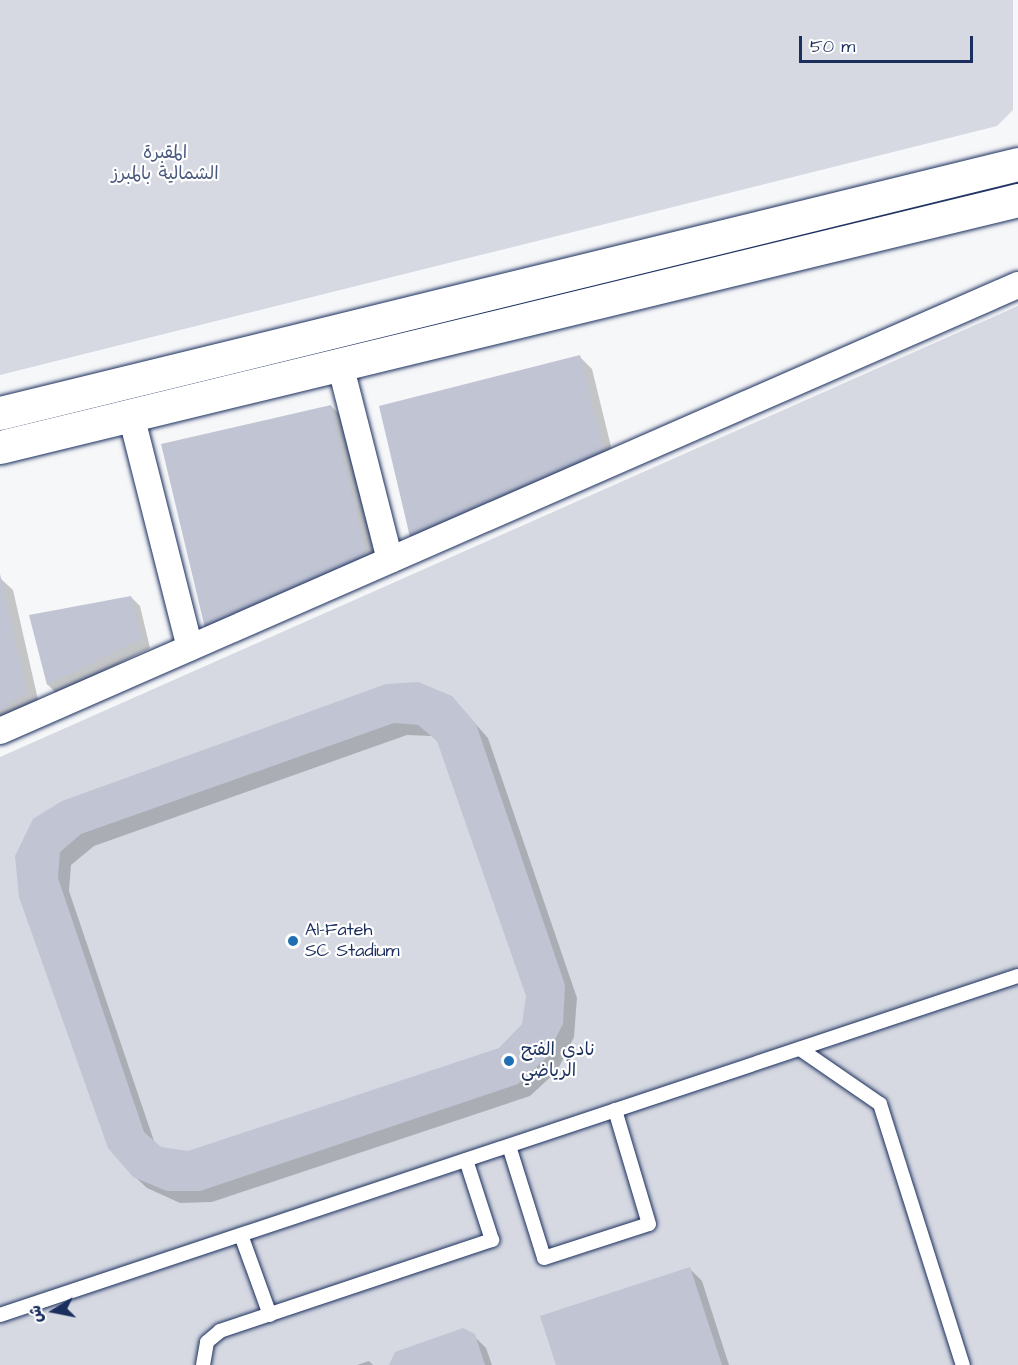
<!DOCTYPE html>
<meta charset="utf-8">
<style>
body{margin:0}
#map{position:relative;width:1018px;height:1365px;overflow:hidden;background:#f6f7f9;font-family:"Architects Daughter","Playpen Sans Arabic",sans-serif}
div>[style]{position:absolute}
.green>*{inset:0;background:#d6d9e2}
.shadow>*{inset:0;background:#0003}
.building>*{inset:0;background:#c0c4d3}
.roads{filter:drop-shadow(0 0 2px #1b2f5e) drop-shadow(0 0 2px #1b2f5e)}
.service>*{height:14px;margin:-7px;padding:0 7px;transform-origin:7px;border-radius:7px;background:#fff}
.minor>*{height:26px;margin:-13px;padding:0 13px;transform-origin:13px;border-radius:13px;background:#fff}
.primary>*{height:33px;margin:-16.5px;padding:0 16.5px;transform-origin:16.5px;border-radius:16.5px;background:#fff}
.dots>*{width:16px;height:16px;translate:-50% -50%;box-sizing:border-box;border:3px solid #fff;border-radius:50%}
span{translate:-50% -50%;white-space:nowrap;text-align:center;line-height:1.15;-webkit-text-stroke:4.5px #fff;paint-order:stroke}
.park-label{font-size:18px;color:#4a5a7f}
.poi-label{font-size:18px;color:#1b2f5e}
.left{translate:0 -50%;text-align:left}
.north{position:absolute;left:24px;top:1281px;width:60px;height:60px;-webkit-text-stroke:4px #fff;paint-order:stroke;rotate:260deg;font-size:16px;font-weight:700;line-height:24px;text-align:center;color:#1b2f5e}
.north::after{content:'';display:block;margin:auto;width:21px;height:27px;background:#1b2f5e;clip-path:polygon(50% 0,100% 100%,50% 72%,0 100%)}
.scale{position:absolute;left:799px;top:36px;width:174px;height:27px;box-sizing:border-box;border:3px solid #1b2f5e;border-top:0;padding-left:8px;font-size:18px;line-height:21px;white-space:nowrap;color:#1b2f5e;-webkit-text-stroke:4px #fff;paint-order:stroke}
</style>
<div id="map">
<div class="green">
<i style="clip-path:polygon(0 0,1013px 0,1013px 110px,997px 126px,0 375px)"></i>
<i style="clip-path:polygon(1018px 306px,1018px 1365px,0 1365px,0 757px)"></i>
</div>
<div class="shadow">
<i style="clip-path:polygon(580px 357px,592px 369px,615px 463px,423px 548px,412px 536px)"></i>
<i style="clip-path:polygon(331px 406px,343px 418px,379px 569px,219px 639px)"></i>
<i style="clip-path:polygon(0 578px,13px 590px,39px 704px,0 725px)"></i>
<i style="clip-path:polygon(131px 597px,140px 606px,150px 648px,57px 694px,48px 685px,31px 616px)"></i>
<i style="clip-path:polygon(evenodd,386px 685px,463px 710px,488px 738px,577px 998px,574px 1037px,557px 1071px,530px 1096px,212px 1202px,180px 1203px,147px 1188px,134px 1176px,17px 857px,386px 685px,407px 735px,432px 736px,439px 743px,528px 996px,523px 1025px,500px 1050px,188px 1152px,161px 1149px,155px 1144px,69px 891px,71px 865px,94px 846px,407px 735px)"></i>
<i style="clip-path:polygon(690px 1269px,702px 1281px,729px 1365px,558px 1365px)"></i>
<i style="clip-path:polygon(474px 1336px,486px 1348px,492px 1365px,391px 1365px)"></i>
<i style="clip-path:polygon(369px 1361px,373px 1365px,357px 1365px)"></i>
</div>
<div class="building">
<i style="clip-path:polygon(580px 355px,604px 451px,410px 537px,379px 406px)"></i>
<i style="clip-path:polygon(331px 405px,367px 557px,205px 628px,161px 444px)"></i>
<i style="clip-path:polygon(0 574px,27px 692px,0 711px)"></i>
<i style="clip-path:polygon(131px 596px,142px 639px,47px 685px,29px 615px)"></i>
<i style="clip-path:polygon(evenodd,418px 682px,452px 696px,476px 724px,565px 985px,563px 1024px,545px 1059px,518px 1084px,200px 1191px,167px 1191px,133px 1177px,108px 1148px,19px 897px,15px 856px,33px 819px,62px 801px,386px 684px,418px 682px,394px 723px,418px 725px,437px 741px,526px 996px,522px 1024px,499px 1048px,188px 1151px,161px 1147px,144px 1132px,58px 878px,60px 852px,81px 834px,394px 723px)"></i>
<i style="clip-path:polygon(690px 1267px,722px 1365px,556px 1365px,540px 1316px)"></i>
<i style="clip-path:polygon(463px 1328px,475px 1334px,485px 1365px,389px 1365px,395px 1352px)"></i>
</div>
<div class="roads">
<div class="service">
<i style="left:800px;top:1049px;width:97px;rotate:34.5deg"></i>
<i style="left:880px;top:1104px;width:274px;rotate:72.4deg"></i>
<i style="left:509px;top:1146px;width:117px;rotate:72.6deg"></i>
<i style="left:544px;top:1258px;width:110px;rotate:-17.9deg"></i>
<i style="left:649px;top:1224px;width:119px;rotate:-106.6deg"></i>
<i style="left:241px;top:1235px;width:85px;rotate:70.1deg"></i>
<i style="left:0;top:1315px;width:1073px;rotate:-18.42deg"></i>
<i style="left:203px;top:1365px;width:23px;rotate:-80deg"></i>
<i style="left:207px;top:1342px;width:17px;rotate:-40deg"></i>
<i style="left:220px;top:1331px;width:287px;rotate:-18.5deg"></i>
<i style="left:492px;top:1240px;width:84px;rotate:-108deg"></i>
</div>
<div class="minor">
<i style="left:340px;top:364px;width:202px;rotate:75.7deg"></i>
<i style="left:131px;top:415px;width:240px;rotate:75.8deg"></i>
<i style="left:0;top:731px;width:1111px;rotate:-23.66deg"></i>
</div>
<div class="primary">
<i style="left:0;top:413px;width:1048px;rotate:-13.74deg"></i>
<i style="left:0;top:447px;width:1048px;rotate:-13.64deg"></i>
</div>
</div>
<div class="dots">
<i style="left:293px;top:941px;background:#1f6fb2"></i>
<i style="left:509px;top:1061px;background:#1f6fb2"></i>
</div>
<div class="park-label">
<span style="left:165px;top:164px">المقبرة<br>الشمالية بالمبرز</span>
</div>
<div class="poi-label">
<span class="left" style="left:305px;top:941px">Al-Fateh<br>SC Stadium</span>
<span class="left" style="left:521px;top:1061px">نادي الفتح<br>الرياضي</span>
</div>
<div class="north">ش</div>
<div class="scale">50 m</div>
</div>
